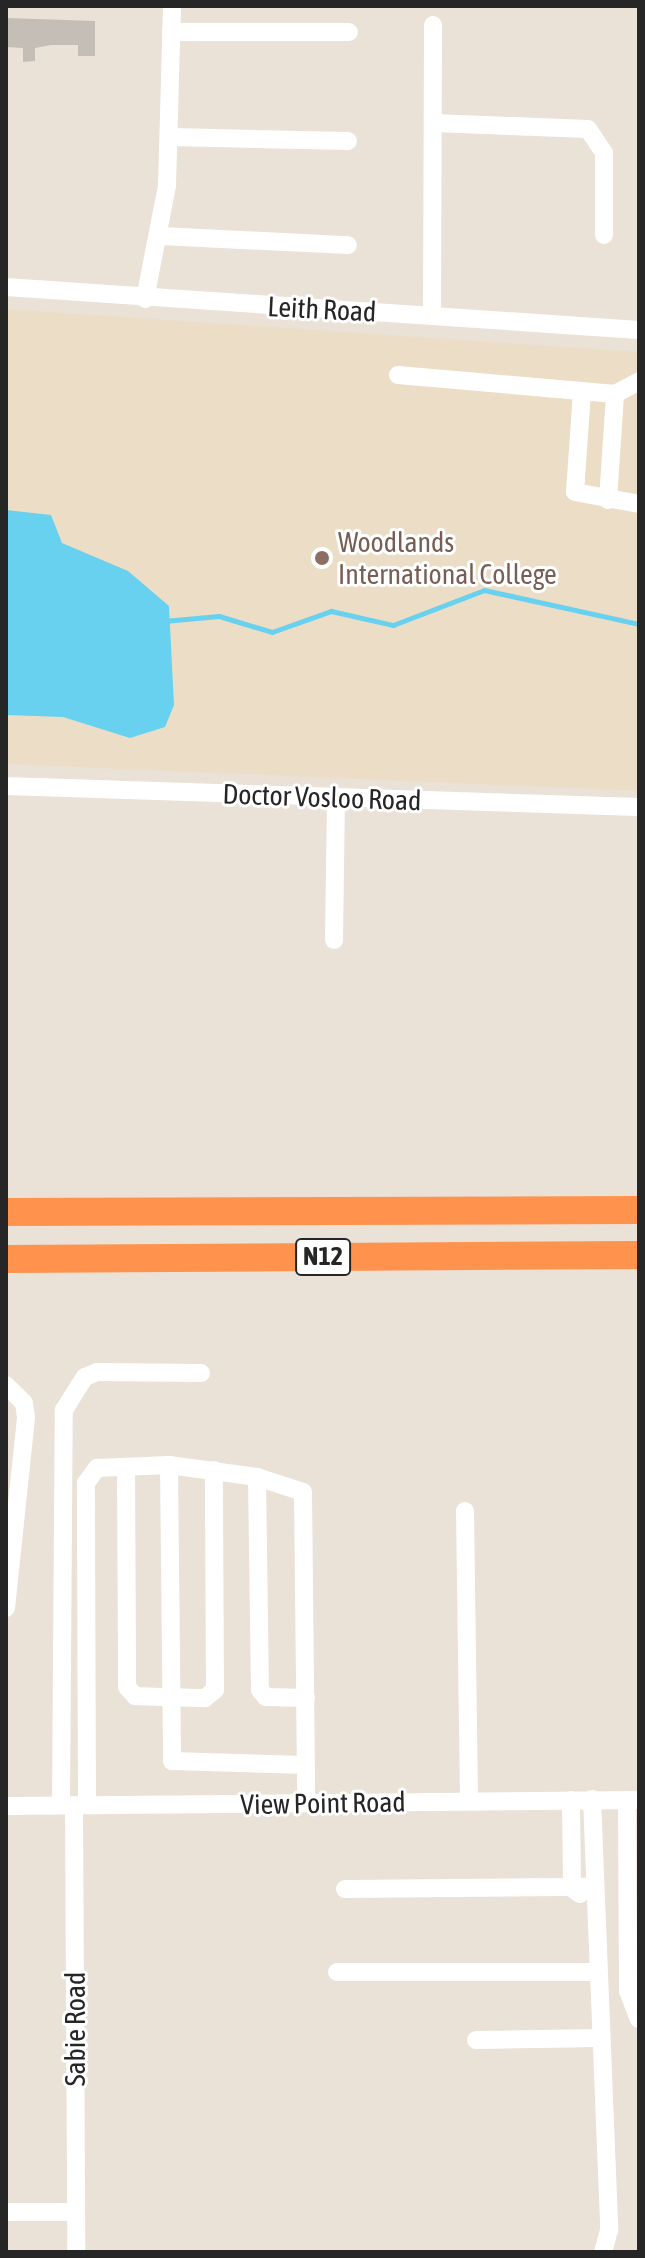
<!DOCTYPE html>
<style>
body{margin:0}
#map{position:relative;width:645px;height:2258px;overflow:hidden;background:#eae1d7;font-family:"Asap Condensed",sans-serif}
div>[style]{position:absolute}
.education>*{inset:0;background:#ecdec6}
.water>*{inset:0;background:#67d1ef}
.stream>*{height:5px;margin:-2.5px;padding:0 2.5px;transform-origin:2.5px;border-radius:2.5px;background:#67d1ef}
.building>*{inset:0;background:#c5beb7}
.minor>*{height:18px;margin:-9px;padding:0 9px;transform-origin:9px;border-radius:9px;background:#fff}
.highway>*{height:28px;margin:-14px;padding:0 14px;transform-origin:14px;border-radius:14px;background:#ff924d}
.dots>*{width:22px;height:22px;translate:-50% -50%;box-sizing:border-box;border:4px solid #fff;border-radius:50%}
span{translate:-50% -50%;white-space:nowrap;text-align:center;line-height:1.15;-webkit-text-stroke:6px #fff;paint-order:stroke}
.shield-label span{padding:2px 6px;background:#fff;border:2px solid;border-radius:6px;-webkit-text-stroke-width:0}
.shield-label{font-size:26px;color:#262626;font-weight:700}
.street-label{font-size:28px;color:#262626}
.education-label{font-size:28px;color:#785e54}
.left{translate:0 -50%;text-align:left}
.frame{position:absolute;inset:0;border:8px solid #262626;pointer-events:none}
</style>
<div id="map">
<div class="education">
<i style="clip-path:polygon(6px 309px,639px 352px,639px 791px,6px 764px)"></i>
</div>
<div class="water">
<i style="clip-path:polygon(6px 510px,51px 515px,62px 543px,128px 571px,169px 606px,174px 705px,165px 727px,130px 738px,63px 717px,6px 715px)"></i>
</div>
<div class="stream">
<i style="left:164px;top:621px;width:55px;rotate:-5.2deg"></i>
<i style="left:219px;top:616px;width:55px;rotate:16.8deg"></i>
<i style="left:272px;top:632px;width:63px;rotate:-19.6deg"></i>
<i style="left:331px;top:611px;width:64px;rotate:12.7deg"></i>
<i style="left:393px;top:625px;width:97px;rotate:-21deg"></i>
<i style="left:484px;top:590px;width:159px;rotate:12.4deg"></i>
</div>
<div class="building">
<i style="clip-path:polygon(6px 18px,95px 21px,95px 56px,78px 56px,78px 45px,51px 45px,35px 48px,35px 61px,23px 62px,23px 48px,6px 47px)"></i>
</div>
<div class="minor">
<i style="left:171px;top:32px;width:178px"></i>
<i style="left:433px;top:123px;width:155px;rotate:2.2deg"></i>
<i style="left:588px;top:129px;width:29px;rotate:56deg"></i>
<i style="left:604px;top:153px;width:82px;rotate:90deg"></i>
<i style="left:170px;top:137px;width:178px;rotate:1.3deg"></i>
<i style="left:161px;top:236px;width:187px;rotate:2.8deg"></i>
<i style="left:6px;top:287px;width:634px;rotate:3.89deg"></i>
<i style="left:145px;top:299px;width:115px;rotate:-79deg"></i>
<i style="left:167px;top:186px;width:180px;rotate:-88.4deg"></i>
<i style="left:432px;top:316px;width:291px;rotate:-89.8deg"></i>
<i style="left:398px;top:375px;width:218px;rotate:5deg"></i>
<i style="left:615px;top:394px;width:27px;rotate:-28deg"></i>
<i style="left:582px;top:392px;width:100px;rotate:94deg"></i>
<i style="left:575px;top:492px;width:65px;rotate:10.6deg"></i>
<i style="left:608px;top:500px;width:106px;rotate:-86.2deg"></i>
<i style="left:6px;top:786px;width:633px;rotate:1.9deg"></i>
<i style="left:334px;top:940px;width:143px;rotate:-89.2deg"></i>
<i style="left:6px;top:1385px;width:25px;rotate:45deg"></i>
<i style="left:24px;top:1403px;width:15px;rotate:82deg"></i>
<i style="left:26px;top:1418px;width:191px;rotate:96deg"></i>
<i style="left:169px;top:1465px;width:296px;rotate:89.4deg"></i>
<i style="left:172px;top:1761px;width:133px;rotate:1.7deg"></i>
<i style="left:126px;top:1467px;width:220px;rotate:89.7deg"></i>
<i style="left:127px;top:1687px;width:12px;rotate:48deg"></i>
<i style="left:135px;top:1696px;width:34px;rotate:2deg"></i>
<i style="left:169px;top:1697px;width:36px;rotate:2deg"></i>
<i style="left:205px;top:1698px;width:13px;rotate:-39deg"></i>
<i style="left:215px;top:1690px;width:220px;rotate:-90.3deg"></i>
<i style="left:257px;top:1477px;width:213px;rotate:89.2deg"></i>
<i style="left:260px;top:1690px;width:9px;rotate:49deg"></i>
<i style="left:266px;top:1697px;width:40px;rotate:1.4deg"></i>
<i style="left:465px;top:1511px;width:290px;rotate:89.2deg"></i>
<i style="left:592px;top:1799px;width:431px;rotate:87.7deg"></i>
<i style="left:609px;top:2230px;width:23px;rotate:105deg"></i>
<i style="left:571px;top:1800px;width:88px;rotate:89.3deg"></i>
<i style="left:572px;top:1888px;width:10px;rotate:37deg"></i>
<i style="left:627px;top:1800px;width:191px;rotate:89.7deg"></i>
<i style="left:628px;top:1991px;width:30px;rotate:69deg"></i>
<i style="left:61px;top:1805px;width:395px;rotate:-89.6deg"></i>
<i style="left:64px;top:1410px;width:39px;rotate:-58deg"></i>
<i style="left:85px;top:1377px;width:13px;rotate:-23deg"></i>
<i style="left:97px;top:1372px;width:104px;rotate:0.6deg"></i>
<i style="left:74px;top:1805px;width:447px;rotate:89.7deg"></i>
<i style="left:87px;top:1805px;width:322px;rotate:-90.2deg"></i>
<i style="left:86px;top:1483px;width:19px;rotate:-54deg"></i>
<i style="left:97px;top:1468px;width:72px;rotate:-2.4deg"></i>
<i style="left:169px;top:1465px;width:89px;rotate:7.8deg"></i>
<i style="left:257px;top:1477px;width:48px;rotate:18.1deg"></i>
<i style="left:303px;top:1492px;width:311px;rotate:89.4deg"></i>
<i style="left:6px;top:1806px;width:633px;rotate:-0.54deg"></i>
<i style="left:345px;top:1889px;width:249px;rotate:-0.5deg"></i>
<i style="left:337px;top:1972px;width:259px"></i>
<i style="left:476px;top:2040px;width:122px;rotate:-0.9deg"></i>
<i style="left:6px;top:2212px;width:70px"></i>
</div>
<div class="highway">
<i style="left:6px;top:1212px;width:633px;rotate:-0.18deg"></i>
<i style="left:6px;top:1259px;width:633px;rotate:-0.36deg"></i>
</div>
<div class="dots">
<i style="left:322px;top:558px;background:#8d6e63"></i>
</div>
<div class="shield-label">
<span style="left:323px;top:1257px">N12</span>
</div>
<div class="street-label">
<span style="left:322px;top:309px;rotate:3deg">Leith Road</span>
<span style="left:322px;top:797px;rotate:2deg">Doctor Vosloo Road</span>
<span style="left:323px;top:1803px;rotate:-1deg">View Point Road</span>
<span style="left:75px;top:2029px;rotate:-90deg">Sabie Road</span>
</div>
<div class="education-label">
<span class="left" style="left:338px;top:558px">Woodlands<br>International College</span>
</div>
<div class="frame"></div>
</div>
